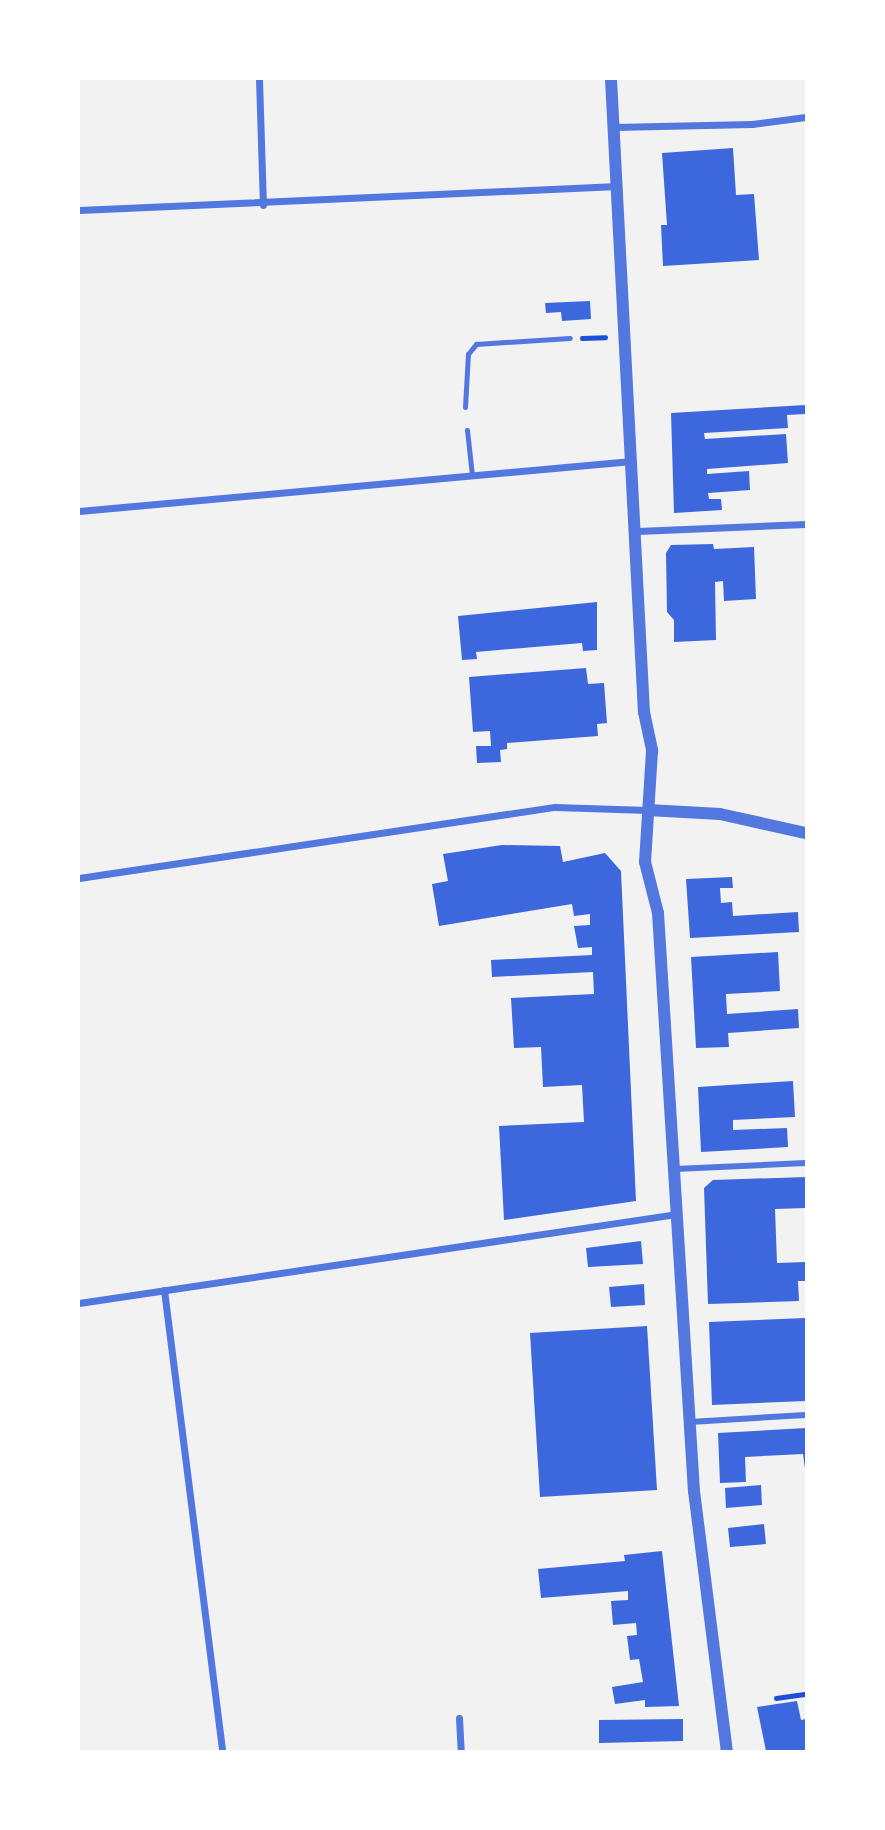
<!DOCTYPE html>
<style>
body{margin:0}
#map{position:relative;width:885px;height:1830px;overflow:hidden;background:#f2f2f2;font-family:"Roboto Serif",serif}
div>[style]{position:absolute}
.building>*{inset:0;background:#3d67dc}
.path>*{height:4.5px;margin:-2.25px;padding:0 2.25px;transform-origin:2.25px;border-radius:2.25px;background:#1d4ed8}
.service>*{height:5px;margin:-2.5px;padding:0 2.5px;transform-origin:2.5px;border-radius:2.5px;background:#5277de}
.pedestrian>*{height:6px;margin:-3px;padding:0 3px;transform-origin:3px;border-radius:3px;background:#5277de}
.minor>*{height:7px;margin:-3.5px;padding:0 3.5px;transform-origin:3.5px;border-radius:3.5px;background:#5277de}
.tertiary>*{height:12px;margin:-6px;padding:0 6px;transform-origin:6px;border-radius:6px;background:#5277de}
span{translate:-50% -50%;white-space:nowrap;text-align:center;line-height:1.15;-webkit-text-stroke:7px #fff;paint-order:stroke}
.frame{position:absolute;inset:0;border:80px solid #fff;pointer-events:none}
</style>
<div id="map">
<div class="building">
<i style="clip-path:polygon(733px 148px,736px 195px,754px 194px,759px 260px,663px 266px,661px 225px,667px 225px,662px 153px)"></i>
<i style="clip-path:polygon(590px 301px,591px 319px,562px 321px,561px 312px,546px 313px,545px 303px)"></i>
<i style="clip-path:polygon(806px 405px,806px 414px,787px 415px,788px 428px,704px 433px,705px 439px,786px 434px,788px 463px,707px 469px,707px 474px,749px 471px,750px 490px,708px 493px,709px 499px,721px 499px,722px 510px,674px 513px,671px 413px)"></i>
<i style="clip-path:polygon(713px 544px,714px 549px,754px 547px,756px 599px,724px 601px,723px 581px,715px 582px,716px 640px,674px 642px,674px 620px,667px 612px,666px 553px,671px 545px)"></i>
<i style="clip-path:polygon(597px 602px,597px 650px,583px 651px,582px 643px,476px 652px,477px 659px,462px 660px,458px 616px)"></i>
<i style="clip-path:polygon(586px 668px,588px 684px,604px 683px,607px 723px,597px 724px,598px 736px,507px 743px,507px 749px,500px 750px,501px 762px,477px 763px,476px 746px,491px 746px,490px 731px,473px 732px,469px 677px)"></i>
<i style="clip-path:polygon(502px 845px,560px 846px,563px 862px,605px 853px,621px 871px,636px 1201px,504px 1220px,499px 1126px,584px 1122px,582px 1085px,543px 1087px,541px 1047px,514px 1048px,511px 998px,594px 994px,593px 972px,492px 977px,491px 960px,592px 955px,592px 947px,578px 948px,574px 926px,590px 925px,590px 914px,574px 916px,572px 904px,439px 926px,432px 884px,448px 881px,443px 854px)"></i>
<i style="clip-path:polygon(732px 877px,733px 888px,720px 888px,721px 903px,732px 902px,733px 916px,798px 912px,799px 932px,690px 938px,686px 879px)"></i>
<i style="clip-path:polygon(778px 952px,780px 991px,726px 994px,727px 1014px,798px 1009px,799px 1028px,728px 1033px,729px 1047px,696px 1048px,691px 957px)"></i>
<i style="clip-path:polygon(793px 1081px,795px 1117px,733px 1120px,733px 1130px,787px 1128px,788px 1147px,701px 1152px,698px 1087px)"></i>
<i style="clip-path:polygon(806px 1177px,806px 1208px,775px 1209px,777px 1263px,806px 1262px,806px 1281px,798px 1281px,799px 1301px,708px 1304px,704px 1188px,713px 1180px)"></i>
<i style="clip-path:polygon(641px 1241px,643px 1264px,588px 1267px,586px 1248px)"></i>
<i style="clip-path:polygon(644px 1284px,645px 1305px,611px 1307px,609px 1287px)"></i>
<i style="clip-path:polygon(806px 1318px,806px 1401px,712px 1405px,709px 1322px)"></i>
<i style="clip-path:polygon(647px 1326px,657px 1490px,540px 1497px,530px 1333px)"></i>
<i style="clip-path:polygon(806px 1428px,806px 1476px,803px 1454px,745px 1457px,746px 1482px,720px 1483px,718px 1433px)"></i>
<i style="clip-path:polygon(761px 1485px,762px 1505px,726px 1508px,725px 1488px)"></i>
<i style="clip-path:polygon(764px 1524px,766px 1544px,730px 1547px,728px 1528px)"></i>
<i style="clip-path:polygon(662px 1551px,679px 1706px,645px 1707px,645px 1700px,615px 1704px,612px 1687px,643px 1682px,639px 1659px,630px 1660px,627px 1636px,637px 1635px,636px 1623px,613px 1625px,611px 1601px,628px 1600px,628px 1591px,541px 1598px,538px 1569px,625px 1561px,624px 1555px)"></i>
<i style="clip-path:polygon(797px 1701px,801px 1720px,806px 1719px,806px 1751px,766px 1751px,757px 1707px)"></i>
<i style="clip-path:polygon(683px 1719px,683px 1741px,599px 1743px,599px 1720px)"></i>
</div>
<div class="path">
<i style="left:582px;top:338px;width:23px;rotate:-2deg"></i>
<i style="left:776px;top:1698px;width:30px;rotate:-8deg"></i>
</div>
<div class="service">
<i style="left:465px;top:407px;width:53px;rotate:-86.8deg"></i>
<i style="left:468px;top:354px;width:13px;rotate:-51deg"></i>
<i style="left:476px;top:344px;width:94px;rotate:-3.7deg"></i>
<i style="left:467px;top:430px;width:45px;rotate:83.7deg"></i>
</div>
<div class="pedestrian">
<i style="left:675px;top:1169px;width:131px;rotate:-2.6deg"></i>
<i style="left:690px;top:1422px;width:116px;rotate:-3.5deg"></i>
</div>
<div class="minor">
<i style="left:259px;top:79px;width:126px;rotate:88.2deg"></i>
<i style="left:614px;top:127px;width:138px;rotate:-1.2deg"></i>
<i style="left:752px;top:124px;width:54px;rotate:-7.4deg"></i>
<i style="left:79px;top:210px;width:539px;rotate:-2.55deg"></i>
<i style="left:79px;top:511px;width:555px;rotate:-5.17deg"></i>
<i style="left:637px;top:531px;width:169px;rotate:-2.4deg"></i>
<i style="left:79px;top:878px;width:481px;rotate:-8.5deg"></i>
<i style="left:555px;top:807px;width:93px;rotate:1.8deg"></i>
<i style="left:164px;top:1290px;width:465px;rotate:82.8deg"></i>
<i style="left:79px;top:1303px;width:605px;rotate:-8.47deg"></i>
<i style="left:459px;top:1718px;width:33px;rotate:87deg"></i>
</div>
<div class="tertiary">
<i style="left:611px;top:79px;width:634px;rotate:87.02deg"></i>
<i style="left:644px;top:712px;width:40px;rotate:78deg"></i>
<i style="left:652px;top:751px;width:111px;rotate:93.6deg"></i>
<i style="left:645px;top:862px;width:53px;rotate:75.7deg"></i>
<i style="left:658px;top:913px;width:579px;rotate:86.44deg"></i>
<i style="left:694px;top:1491px;width:262px;rotate:82.8deg"></i>
<i style="left:648px;top:810px;width:72px;rotate:3.2deg"></i>
<i style="left:720px;top:814px;width:88px;rotate:12.5deg"></i>
</div>
<div class="frame"></div>
</div>
